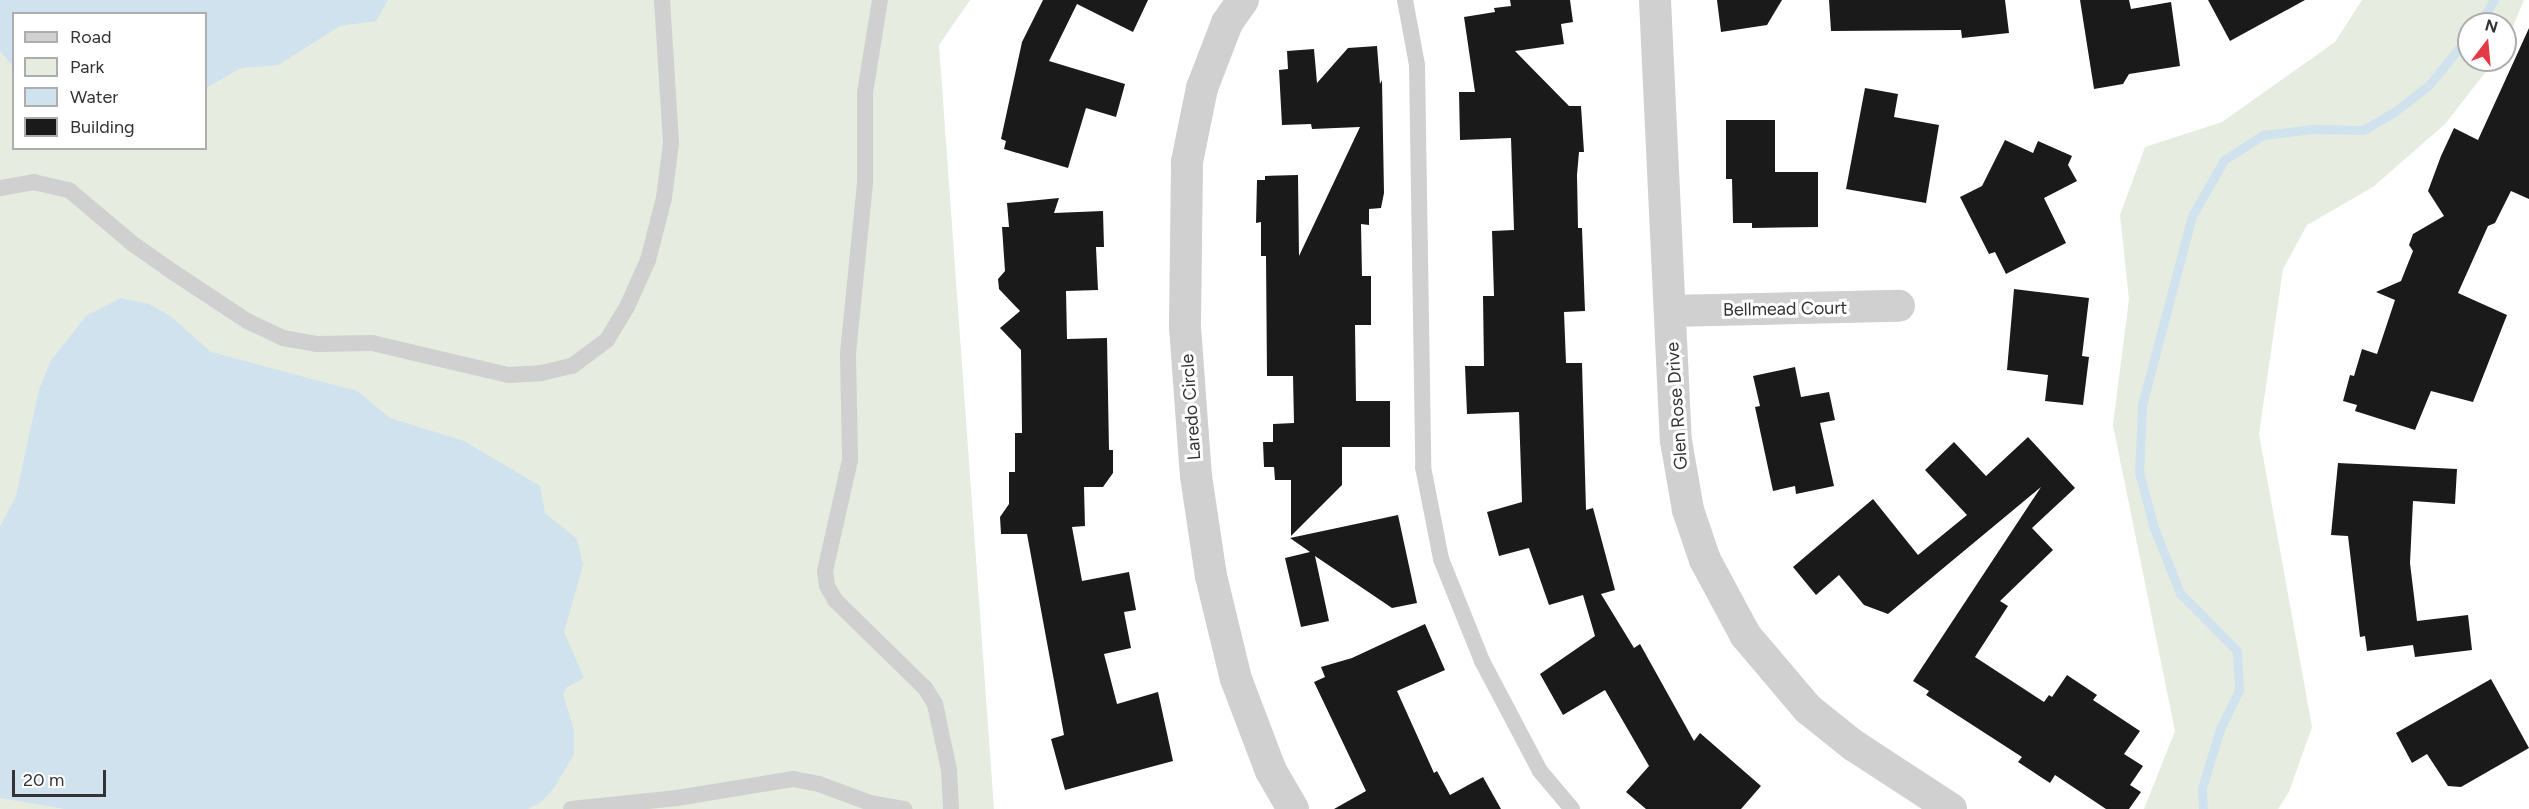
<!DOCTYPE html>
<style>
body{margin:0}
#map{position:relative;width:2529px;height:809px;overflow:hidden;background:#fff;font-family:Figtree,sans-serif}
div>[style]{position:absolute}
.green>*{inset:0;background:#e6ecdf}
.water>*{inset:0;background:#cfe2ee}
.stream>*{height:9px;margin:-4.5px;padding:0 4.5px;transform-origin:4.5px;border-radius:4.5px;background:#cfe2ee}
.building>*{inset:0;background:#1a1a1a}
.lane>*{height:16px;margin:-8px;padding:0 8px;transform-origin:8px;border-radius:8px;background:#d0d0d0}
.street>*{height:32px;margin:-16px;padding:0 16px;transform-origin:16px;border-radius:16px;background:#d0d0d0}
span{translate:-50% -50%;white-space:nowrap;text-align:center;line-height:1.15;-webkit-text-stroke:6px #fff;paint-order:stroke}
.street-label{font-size:18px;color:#333}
.legend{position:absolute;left:12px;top:12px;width:195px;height:138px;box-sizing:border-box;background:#fff;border:2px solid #adadad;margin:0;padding:8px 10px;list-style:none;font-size:18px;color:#333}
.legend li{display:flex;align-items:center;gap:12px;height:30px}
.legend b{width:30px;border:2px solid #adadad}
.north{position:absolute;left:2457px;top:12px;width:60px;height:60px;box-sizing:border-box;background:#fff;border:2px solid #adadad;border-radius:50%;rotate:16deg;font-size:16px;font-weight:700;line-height:24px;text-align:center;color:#333}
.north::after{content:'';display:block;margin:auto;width:21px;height:27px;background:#e63946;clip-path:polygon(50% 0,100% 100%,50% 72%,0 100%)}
.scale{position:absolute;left:12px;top:770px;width:94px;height:27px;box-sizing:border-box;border:3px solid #333;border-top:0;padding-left:8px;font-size:18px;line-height:21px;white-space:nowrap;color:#333;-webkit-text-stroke:4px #fff;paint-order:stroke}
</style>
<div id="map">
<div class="green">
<i style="clip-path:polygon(evenodd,0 0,970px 0,939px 45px,994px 809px,0 809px,0 0,14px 14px,206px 14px,206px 148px,14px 148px,14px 14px)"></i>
<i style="clip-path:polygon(2362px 0,2524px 0,2505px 45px,2505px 24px,2469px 24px,2469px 60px,2495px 60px,2445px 124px,2373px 187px,2307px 225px,2283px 269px,2259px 434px,2312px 727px,2289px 792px,2278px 809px,2144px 809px,2175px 731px,2113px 425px,2129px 299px,2120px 215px,2145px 147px,2222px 122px,2335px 42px)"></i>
</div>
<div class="water">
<i style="clip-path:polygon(0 0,388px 0,376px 21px,340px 26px,278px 65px,241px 68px,206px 88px,206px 14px,14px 14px,13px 67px,0 51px)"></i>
<i style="clip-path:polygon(121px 298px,149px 304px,169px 315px,211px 352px,357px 391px,390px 418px,464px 441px,540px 486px,545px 513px,577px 539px,583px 565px,564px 632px,584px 678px,567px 687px,563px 694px,574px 730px,574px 754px,554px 788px,540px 803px,528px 809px,65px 809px,0 798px,0 527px,16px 496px,39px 390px,50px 362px,86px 316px)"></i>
</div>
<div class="stream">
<i style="left:2479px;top:24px;width:28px;rotate:-58deg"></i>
<i style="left:2203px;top:809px;width:21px;rotate:-93deg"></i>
<i style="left:2202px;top:788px;width:62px;rotate:-73deg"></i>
<i style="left:2220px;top:729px;width:43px;rotate:-64deg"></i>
<i style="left:2239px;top:690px;width:39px;rotate:-93deg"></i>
<i style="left:2237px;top:651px;width:81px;rotate:-134.5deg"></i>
<i style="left:2180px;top:593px;width:70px;rotate:-111.8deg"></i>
<i style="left:2154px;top:528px;width:58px;rotate:-105deg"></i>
<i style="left:2139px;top:472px;width:67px;rotate:-87.4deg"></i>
<i style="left:2142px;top:405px;width:196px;rotate:-75.2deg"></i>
<i style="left:2192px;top:216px;width:64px;rotate:-60.3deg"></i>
<i style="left:2224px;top:160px;width:46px;rotate:-32.7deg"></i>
<i style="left:2263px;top:135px;width:50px;rotate:-6.8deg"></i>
<i style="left:2313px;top:129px;width:50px;rotate:1.1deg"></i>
<i style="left:2363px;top:130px;width:34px;rotate:-30deg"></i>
<i style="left:2393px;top:113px;width:46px;rotate:-37.9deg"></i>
<i style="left:2429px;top:85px;width:63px;rotate:-50.8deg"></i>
</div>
<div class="building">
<i style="clip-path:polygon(1043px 0,1148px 0,1133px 32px,1077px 4px,1049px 61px,1125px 84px,1116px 117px,1086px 108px,1068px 168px,1004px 149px,1006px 141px,1001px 139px,1022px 42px)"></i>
<i style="clip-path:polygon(1510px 0,1570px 0,1573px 22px,1561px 24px,1564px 44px,1515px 51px,1569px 106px,1581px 106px,1584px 152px,1579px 152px,1577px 175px,1578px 228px,1582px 228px,1585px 311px,1564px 312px,1566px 363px,1582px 363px,1586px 510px,1593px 508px,1615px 590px,1601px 594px,1634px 648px,1640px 644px,1694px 741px,1700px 733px,1761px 786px,1741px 809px,1646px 809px,1626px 792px,1649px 766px,1605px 690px,1563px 715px,1540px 674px,1595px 636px,1583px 595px,1549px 605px,1529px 548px,1499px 556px,1487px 512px,1522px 502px,1519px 412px,1467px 414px,1465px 366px,1484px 366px,1483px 296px,1494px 296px,1492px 231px,1514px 230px,1511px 138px,1460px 140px,1459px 92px,1475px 92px,1464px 17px,1495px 12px,1494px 8px,1511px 6px)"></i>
<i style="clip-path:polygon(1717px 0,1782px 0,1767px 25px,1721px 32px)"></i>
<i style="clip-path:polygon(1829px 0,2005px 0,2009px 33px,1962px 38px,1961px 30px,1831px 31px)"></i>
<i style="clip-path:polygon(2080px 0,2129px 0,2131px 9px,2171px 2px,2180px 66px,2129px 74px,2123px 84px,2094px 89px)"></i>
<i style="clip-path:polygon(2208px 0,2305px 0,2230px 41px)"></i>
<i style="clip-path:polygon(2529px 28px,2529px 199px,2511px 191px,2495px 223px,2488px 226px,2458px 293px,2507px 315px,2473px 402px,2431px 391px,2415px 430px,2355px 411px,2357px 405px,2343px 401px,2350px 375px,2354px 376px,2362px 349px,2377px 354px,2395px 300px,2376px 292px,2401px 281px,2413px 251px,2409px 245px,2413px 234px,2444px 216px,2428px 191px,2441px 156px,2454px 128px,2478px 140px)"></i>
<i style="clip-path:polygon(1377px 46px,1380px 84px,1382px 80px,1384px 193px,1381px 208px,1369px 209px,1369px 225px,1361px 224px,1362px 276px,1371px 276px,1371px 325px,1355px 325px,1356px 401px,1390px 401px,1390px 447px,1342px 447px,1342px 485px,1291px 536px,1291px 480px,1275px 480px,1274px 467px,1264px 467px,1263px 442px,1273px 442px,1273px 424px,1294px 423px,1293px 376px,1267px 376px,1266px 256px,1261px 256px,1261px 222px,1256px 223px,1257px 180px,1265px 180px,1265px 176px,1298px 175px,1299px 256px,1360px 127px,1312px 129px,1311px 124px,1282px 125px,1279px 70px,1288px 69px,1287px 51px,1314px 49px,1317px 83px,1348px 48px)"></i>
<i style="clip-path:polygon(1865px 88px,1898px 94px,1894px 117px,1939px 125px,1926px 203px,1846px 189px)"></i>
<i style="clip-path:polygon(1726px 120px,1775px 120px,1775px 172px,1818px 172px,1818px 227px,1752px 228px,1752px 223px,1733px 223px,1732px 179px,1726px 179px)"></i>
<i style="clip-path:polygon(2005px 140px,2033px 153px,2038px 141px,2072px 156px,2068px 165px,2077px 181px,2044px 198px,2066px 243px,2006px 274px,1995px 252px,1989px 254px,1960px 197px,1982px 186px)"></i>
<i style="clip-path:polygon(1059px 198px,1054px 213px,1103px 211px,1104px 247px,1096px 247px,1098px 290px,1066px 291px,1067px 339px,1107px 338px,1109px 450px,1113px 450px,1113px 473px,1103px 487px,1084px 487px,1085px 526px,1072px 527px,1082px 581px,1129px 572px,1136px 610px,1124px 612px,1131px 648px,1104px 654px,1117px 704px,1158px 692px,1173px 761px,1065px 790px,1051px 739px,1064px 735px,1027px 534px,1001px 534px,1000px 517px,1009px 504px,1009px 472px,1015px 472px,1015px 433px,1022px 433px,1021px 350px,1000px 328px,1020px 311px,999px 289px,998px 279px,1005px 271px,1002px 227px,1009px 227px,1007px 203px)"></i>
<i style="clip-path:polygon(2014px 289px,2089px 298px,2082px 356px,2089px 357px,2083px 405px,2045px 401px,2048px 375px,2007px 370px)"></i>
<i style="clip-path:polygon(1795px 367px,1801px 397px,1829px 392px,1835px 420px,1820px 423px,1834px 486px,1796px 494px,1795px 486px,1773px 491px,1755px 407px,1760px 406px,1753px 376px)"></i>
<i style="clip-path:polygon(2028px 437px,2075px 488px,2032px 528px,2053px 550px,2000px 601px,2008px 606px,1975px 657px,2044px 702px,2049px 695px,2052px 697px,2067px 675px,2097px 695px,2093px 700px,2140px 731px,2124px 754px,2143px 766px,2130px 785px,2141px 792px,2129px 809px,2106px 809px,2055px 775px,2050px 783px,2018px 762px,2022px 757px,1926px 695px,1929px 691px,1913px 681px,2041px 487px,1888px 614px,1864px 605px,1839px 575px,1816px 595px,1793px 567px,1873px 499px,1918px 555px,1967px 515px,1925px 470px,1954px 442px,1986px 476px)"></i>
<i style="clip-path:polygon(2338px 463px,2457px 469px,2455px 504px,2413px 501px,2410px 563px,2417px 621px,2468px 615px,2472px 650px,2415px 657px,2413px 645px,2367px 651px,2365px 636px,2360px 637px,2348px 536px,2331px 535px)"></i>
<i style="clip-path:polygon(1398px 515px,1417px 603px,1392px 608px,1315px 556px,1329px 621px,1301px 627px,1285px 558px,1310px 552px,1290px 538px)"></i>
<i style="clip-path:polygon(1425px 624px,1445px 670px,1397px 691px,1434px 773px,1437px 771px,1450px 795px,1483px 777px,1501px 809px,1334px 809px,1366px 791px,1314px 682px,1325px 677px,1321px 667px,1352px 658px)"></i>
<i style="clip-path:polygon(2491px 679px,2529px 748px,2461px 787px,2448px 786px,2427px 754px,2412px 763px,2396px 733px)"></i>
</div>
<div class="lane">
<i style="left:880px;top:0;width:94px;rotate:99.2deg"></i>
<i style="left:865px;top:93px;width:90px;rotate:90deg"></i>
<i style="left:865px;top:183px;width:172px;rotate:95.7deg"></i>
<i style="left:848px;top:354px;width:106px;rotate:88.9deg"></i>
<i style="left:850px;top:460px;width:114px;rotate:102.7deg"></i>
<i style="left:825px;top:571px;width:15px;rotate:82deg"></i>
<i style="left:827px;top:586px;width:16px;rotate:60deg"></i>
<i style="left:835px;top:600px;width:126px;rotate:44.4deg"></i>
<i style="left:925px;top:688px;width:19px;rotate:58deg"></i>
<i style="left:935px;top:704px;width:67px;rotate:78deg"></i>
<i style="left:949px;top:770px;width:39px;rotate:87deg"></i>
<i style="left:1405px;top:0;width:66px;rotate:79.5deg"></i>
<i style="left:1417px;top:65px;width:402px;rotate:89.1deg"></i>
<i style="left:1423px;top:467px;width:94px;rotate:78.9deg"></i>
<i style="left:1441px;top:559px;width:110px;rotate:68.1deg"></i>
<i style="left:1482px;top:661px;width:124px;rotate:62.2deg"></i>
<i style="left:1540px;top:771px;width:50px;rotate:49.9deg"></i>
<i style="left:0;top:188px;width:34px;rotate:-10deg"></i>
<i style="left:33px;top:182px;width:37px;rotate:13deg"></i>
<i style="left:69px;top:190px;width:84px;rotate:40.2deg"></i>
<i style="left:133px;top:244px;width:49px;rotate:35deg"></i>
<i style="left:173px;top:272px;width:89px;rotate:33.5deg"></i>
<i style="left:247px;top:321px;width:40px;rotate:25deg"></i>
<i style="left:283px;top:338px;width:35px;rotate:10deg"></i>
<i style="left:317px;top:344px;width:55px;rotate:-1deg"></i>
<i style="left:372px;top:343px;width:140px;rotate:13.2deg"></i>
<i style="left:508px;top:375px;width:33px;rotate:-3deg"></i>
<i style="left:541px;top:373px;width:32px;rotate:-13deg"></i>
<i style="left:572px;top:366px;width:44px;rotate:-36.6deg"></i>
<i style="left:607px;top:340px;width:39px;rotate:-59deg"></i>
<i style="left:627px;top:307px;width:51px;rotate:-65.9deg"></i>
<i style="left:648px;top:260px;width:64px;rotate:-75.5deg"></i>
<i style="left:664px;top:198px;width:55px;rotate:-82.7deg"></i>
<i style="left:671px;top:143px;width:143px;rotate:-93.6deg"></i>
<i style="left:571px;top:809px;width:107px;rotate:-5.9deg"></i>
<i style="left:677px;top:798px;width:118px;rotate:-9.3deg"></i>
<i style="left:793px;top:779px;width:26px;rotate:11deg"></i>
<i style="left:819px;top:784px;width:54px;rotate:20.4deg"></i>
<i style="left:870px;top:803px;width:35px;rotate:10deg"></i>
</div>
<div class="street">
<i style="left:1243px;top:0;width:28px;rotate:125deg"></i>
<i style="left:1227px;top:23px;width:70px;rotate:111deg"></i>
<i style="left:1202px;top:88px;width:76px;rotate:101.5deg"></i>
<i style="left:1187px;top:162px;width:165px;rotate:90.7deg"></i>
<i style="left:1185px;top:327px;width:149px;rotate:85.8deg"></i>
<i style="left:1196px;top:476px;width:101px;rotate:81.5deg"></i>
<i style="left:1211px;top:576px;width:106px;rotate:76.4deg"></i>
<i style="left:1236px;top:679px;width:98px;rotate:69.2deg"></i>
<i style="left:1271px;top:771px;width:44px;rotate:59.9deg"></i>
<i style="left:1655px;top:0;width:441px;rotate:87.3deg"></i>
<i style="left:1676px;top:441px;width:70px;rotate:80.1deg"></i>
<i style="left:1688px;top:510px;width:53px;rotate:71.2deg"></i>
<i style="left:1705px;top:560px;width:86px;rotate:61.7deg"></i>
<i style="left:1746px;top:636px;width:96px;rotate:49.7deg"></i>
<i style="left:1808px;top:709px;width:58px;rotate:38.7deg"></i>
<i style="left:1853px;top:745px;width:117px;rotate:33.1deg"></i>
<i style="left:1670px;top:311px;width:229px;rotate:-1.3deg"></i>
</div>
<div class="street-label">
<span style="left:1785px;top:309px;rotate:-1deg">Bellmead Court</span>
<span style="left:1677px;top:406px;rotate:-94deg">Glen Rose Drive</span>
<span style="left:1191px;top:407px;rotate:-94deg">Laredo Circle</span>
</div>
<ul class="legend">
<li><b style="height:8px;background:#d0d0d0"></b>Road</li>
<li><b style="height:16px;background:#e6ecdf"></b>Park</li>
<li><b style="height:16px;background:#cfe2ee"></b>Water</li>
<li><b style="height:16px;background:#1a1a1a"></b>Building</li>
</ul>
<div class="north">N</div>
<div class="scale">20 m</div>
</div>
